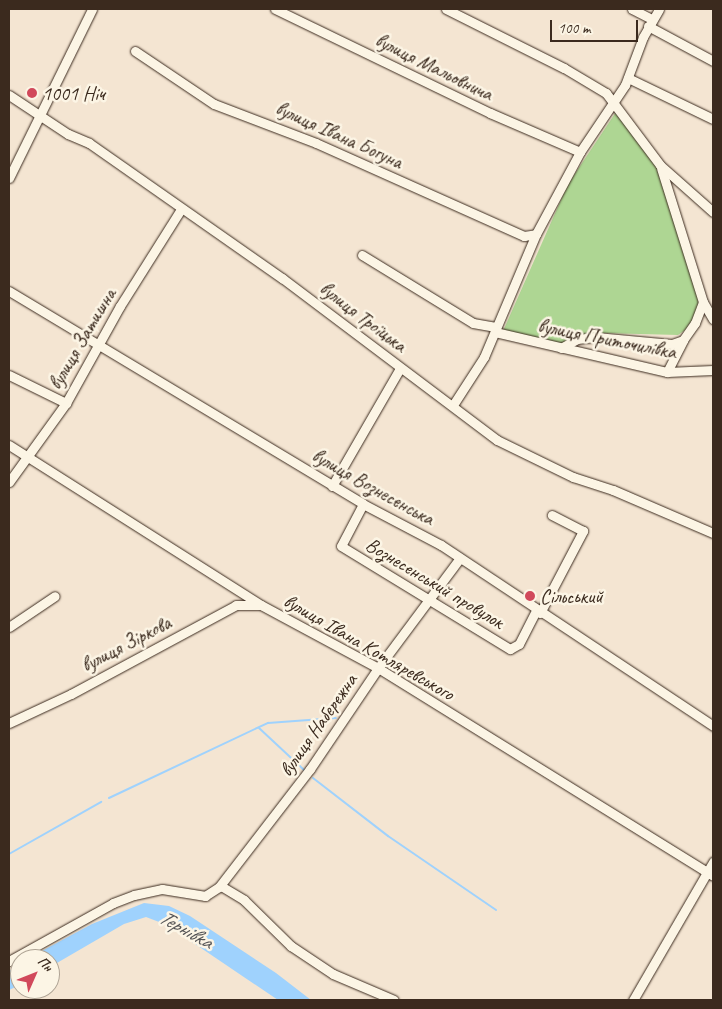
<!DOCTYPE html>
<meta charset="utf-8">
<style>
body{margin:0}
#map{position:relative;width:722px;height:1009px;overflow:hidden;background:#f4e5d2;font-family:Caveat,sans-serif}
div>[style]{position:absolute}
.green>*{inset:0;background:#aed693}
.water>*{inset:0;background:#9fd2fd}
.stream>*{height:2px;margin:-1px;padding:0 1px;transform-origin:1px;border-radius:1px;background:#9fd2fd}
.roads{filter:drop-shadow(0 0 1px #3b2a1e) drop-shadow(0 0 1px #3b2a1e)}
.minor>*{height:9px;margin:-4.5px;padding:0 4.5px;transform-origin:4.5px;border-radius:4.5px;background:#fcf5e5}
.dots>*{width:14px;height:14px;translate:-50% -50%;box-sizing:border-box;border:2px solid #fcf5e5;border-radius:50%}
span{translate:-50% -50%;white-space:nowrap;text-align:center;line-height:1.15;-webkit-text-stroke:5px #fcf5e5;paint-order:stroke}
.street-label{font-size:20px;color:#3b2a1e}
.poi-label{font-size:20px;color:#3b2a1e}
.left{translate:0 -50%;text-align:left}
.water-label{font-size:21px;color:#545456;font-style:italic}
.frame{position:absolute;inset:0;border:10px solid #3b2a1e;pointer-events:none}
.north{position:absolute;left:10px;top:949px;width:50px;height:50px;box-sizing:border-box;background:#fcf5e5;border:1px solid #afa495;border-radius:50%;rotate:46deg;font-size:14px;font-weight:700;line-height:20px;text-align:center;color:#3b2a1e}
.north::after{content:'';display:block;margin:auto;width:18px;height:22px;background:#d1495b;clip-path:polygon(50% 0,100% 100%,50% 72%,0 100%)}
.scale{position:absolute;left:550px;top:20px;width:88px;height:22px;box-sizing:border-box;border:2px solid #3b2a1e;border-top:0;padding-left:6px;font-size:15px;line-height:18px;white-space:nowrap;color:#3b2a1e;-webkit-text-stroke:4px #fcf5e5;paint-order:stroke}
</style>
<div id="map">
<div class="green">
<i style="clip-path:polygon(616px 112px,662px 166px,693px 270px,700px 307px,688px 328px,678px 335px,601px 333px,582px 335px,561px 344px,503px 331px,568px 184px)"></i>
</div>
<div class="water">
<i style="clip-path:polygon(144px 903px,169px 906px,190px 916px,276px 973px,311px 1000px,278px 1000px,167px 925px,146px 917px,124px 924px,50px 967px,50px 959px,27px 959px,92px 924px)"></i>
<i style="clip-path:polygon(20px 965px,20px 985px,9px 990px,9px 971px)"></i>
</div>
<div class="stream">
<i style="left:259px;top:728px;width:62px;rotate:43deg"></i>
<i style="left:313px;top:778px;width:95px;rotate:37.7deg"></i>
<i style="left:388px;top:836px;width:131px;rotate:34.4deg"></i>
<i style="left:109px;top:798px;width:176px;rotate:-25.3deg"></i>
<i style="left:268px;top:723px;width:68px;rotate:-4.2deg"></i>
<i style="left:9px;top:854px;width:106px;rotate:-29.5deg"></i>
</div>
<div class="roads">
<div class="minor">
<i style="left:275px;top:9px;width:239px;rotate:25.8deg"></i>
<i style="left:490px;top:113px;width:98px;rotate:23.4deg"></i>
<i style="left:446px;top:9px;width:132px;rotate:26.6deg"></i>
<i style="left:564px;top:68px;width:49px;rotate:30.8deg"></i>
<i style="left:606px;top:93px;width:90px;rotate:53.1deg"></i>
<i style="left:660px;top:165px;width:71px;rotate:41.6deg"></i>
<i style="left:632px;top:9px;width:22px;rotate:27deg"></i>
<i style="left:648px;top:26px;width:74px;rotate:28.3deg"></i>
<i style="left:135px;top:51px;width:95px;rotate:33.9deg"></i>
<i style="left:214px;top:104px;width:109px;rotate:20.9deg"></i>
<i style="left:316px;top:143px;width:228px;rotate:24.1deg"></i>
<i style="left:524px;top:236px;width:12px;rotate:-9deg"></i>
<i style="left:628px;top:78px;width:94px;rotate:25.8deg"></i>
<i style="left:9px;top:95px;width:71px;rotate:33.5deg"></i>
<i style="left:68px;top:134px;width:23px;rotate:23deg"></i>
<i style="left:89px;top:143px;width:236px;rotate:35deg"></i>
<i style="left:282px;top:278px;width:269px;rotate:37deg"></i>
<i style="left:497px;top:440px;width:85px;rotate:26deg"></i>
<i style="left:573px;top:477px;width:42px;rotate:18deg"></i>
<i style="left:613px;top:490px;width:109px;rotate:23.3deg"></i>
<i style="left:9px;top:178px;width:188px;rotate:-63.8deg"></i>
<i style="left:362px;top:255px;width:130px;rotate:31.5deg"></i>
<i style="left:473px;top:323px;width:23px;rotate:10deg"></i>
<i style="left:9px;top:291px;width:413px;rotate:31deg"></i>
<i style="left:363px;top:504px;width:88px;rotate:27.7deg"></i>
<i style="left:441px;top:545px;width:327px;rotate:33.6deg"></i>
<i style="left:703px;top:302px;width:20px;rotate:60deg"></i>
<i style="left:495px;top:332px;width:177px;rotate:13.1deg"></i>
<i style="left:667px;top:372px;width:46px;rotate:-2.5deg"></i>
<i style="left:561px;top:348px;width:18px;rotate:-29deg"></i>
<i style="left:577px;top:339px;width:19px;rotate:-6deg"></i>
<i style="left:596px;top:337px;width:76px;rotate:5.3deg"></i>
<i style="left:672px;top:344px;width:12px;rotate:-20deg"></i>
<i style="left:683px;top:340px;width:21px;rotate:-55deg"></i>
<i style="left:695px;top:323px;width:22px;rotate:-69deg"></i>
<i style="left:703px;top:302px;width:140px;rotate:-107.4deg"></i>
<i style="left:667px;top:372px;width:36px;rotate:-63deg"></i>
<i style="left:9px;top:375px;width:64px;rotate:26.2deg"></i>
<i style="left:453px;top:405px;width:57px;rotate:-57.1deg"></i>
<i style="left:484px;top:357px;width:134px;rotate:-67.1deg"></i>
<i style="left:536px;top:234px;width:93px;rotate:-61.8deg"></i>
<i style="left:580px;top:152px;width:81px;rotate:-56.1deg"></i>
<i style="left:625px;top:85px;width:51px;rotate:-69.4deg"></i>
<i style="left:643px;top:37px;width:32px;rotate:-60deg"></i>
<i style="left:9px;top:445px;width:299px;rotate:32.4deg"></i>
<i style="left:261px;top:605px;width:133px;rotate:28.3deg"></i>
<i style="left:378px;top:668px;width:394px;rotate:31.8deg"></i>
<i style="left:9px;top:482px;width:97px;rotate:-54.2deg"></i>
<i style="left:66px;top:403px;width:111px;rotate:-60.9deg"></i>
<i style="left:120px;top:306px;width:115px;rotate:-57.8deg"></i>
<i style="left:332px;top:486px;width:136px;rotate:-60deg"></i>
<i style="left:363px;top:504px;width:47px;rotate:117.6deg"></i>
<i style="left:341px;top:546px;width:198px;rotate:31.4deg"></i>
<i style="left:510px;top:649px;width:10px;rotate:-29deg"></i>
<i style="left:519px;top:644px;width:38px;rotate:-63deg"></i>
<i style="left:540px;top:613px;width:93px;rotate:-62.3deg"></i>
<i style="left:583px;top:531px;width:35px;rotate:-153deg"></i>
<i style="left:9px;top:627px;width:55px;rotate:-34deg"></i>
<i style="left:9px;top:723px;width:68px;rotate:-25.1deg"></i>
<i style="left:71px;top:694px;width:187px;rotate:-28.3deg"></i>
<i style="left:236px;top:605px;width:24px"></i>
<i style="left:221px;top:886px;width:27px;rotate:31deg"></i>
<i style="left:244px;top:900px;width:66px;rotate:44.4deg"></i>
<i style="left:291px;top:946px;width:50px;rotate:33.7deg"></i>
<i style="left:333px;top:974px;width:66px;rotate:23.1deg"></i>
<i style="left:9px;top:961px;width:119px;rotate:-29.1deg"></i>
<i style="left:113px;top:903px;width:22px;rotate:-21deg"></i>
<i style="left:134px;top:895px;width:29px;rotate:-12deg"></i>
<i style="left:162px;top:889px;width:44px;rotate:9.2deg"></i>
<i style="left:205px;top:896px;width:17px;rotate:-33deg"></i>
<i style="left:219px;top:887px;width:149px;rotate:-52.4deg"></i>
<i style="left:310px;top:769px;width:122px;rotate:-56deg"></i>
<i style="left:378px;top:668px;width:137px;rotate:-53.3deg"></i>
<i style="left:633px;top:1000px;width:160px;rotate:-59.9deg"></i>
</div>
</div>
<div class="dots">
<i style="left:32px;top:93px;background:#d1495b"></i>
<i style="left:530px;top:596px;background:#d1495b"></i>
</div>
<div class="street-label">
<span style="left:434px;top:67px;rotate:26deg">вулиця Мальовнича</span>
<span style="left:339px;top:135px;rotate:24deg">вулиця Івана Богуна</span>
<span style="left:363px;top:317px;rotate:37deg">вулиця Троїцька</span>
<span style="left:82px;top:339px;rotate:-60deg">вулиця Затишна</span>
<span style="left:607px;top:339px;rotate:11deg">вулиця Приточилівка</span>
<span style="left:373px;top:487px;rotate:29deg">вулиця Вознесенська</span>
<span style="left:435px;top:583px;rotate:31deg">Вознесенський провулок</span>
<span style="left:126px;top:644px;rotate:-28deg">вулиця Зіркова</span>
<span style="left:369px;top:647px;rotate:30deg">вулиця Івана Котляревського</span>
<span style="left:318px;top:725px;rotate:-55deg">вулиця Набережна</span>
</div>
<div class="poi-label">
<span class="left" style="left:42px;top:93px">1001 Ніч</span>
<span class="left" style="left:540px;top:596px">Сільський</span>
</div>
<div class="water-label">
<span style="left:186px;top:929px;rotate:29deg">Тернівка</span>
</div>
<div class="frame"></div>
<div class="north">Пн</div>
<div class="scale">100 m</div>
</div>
